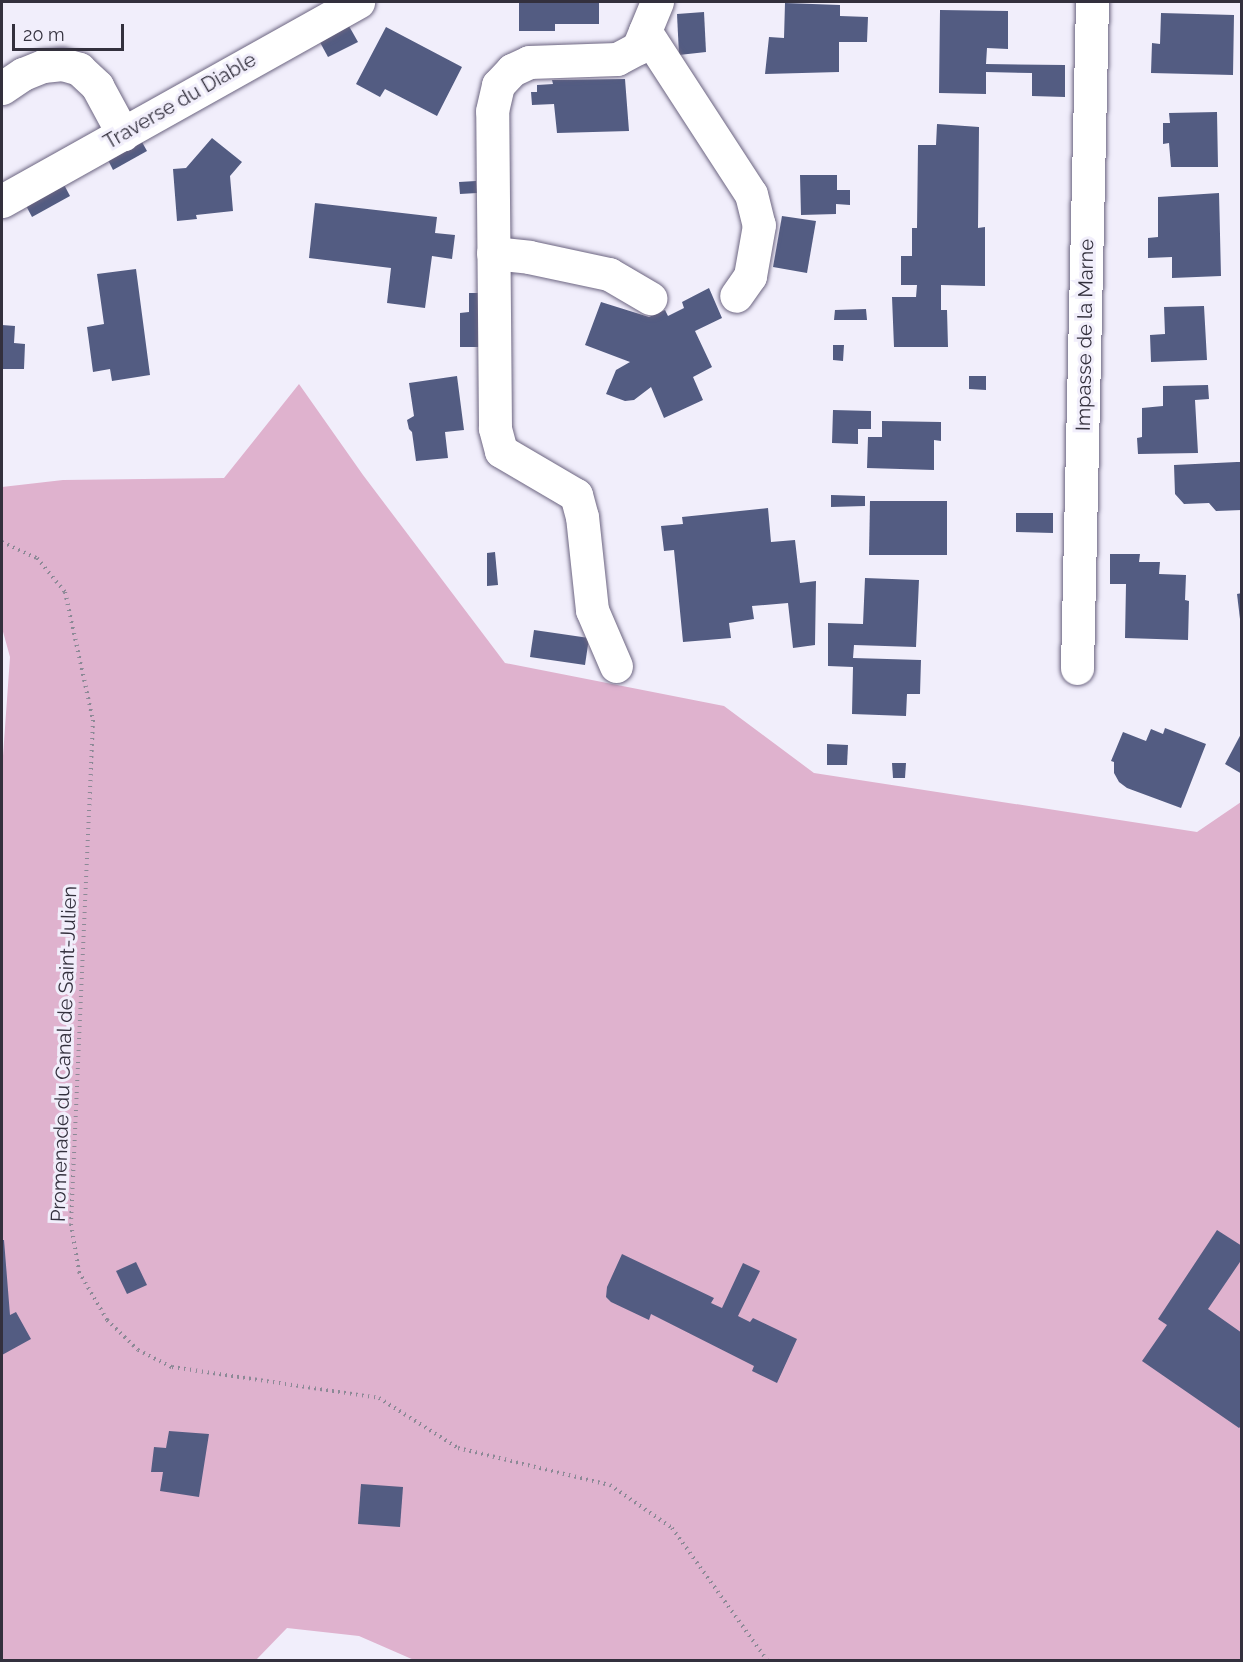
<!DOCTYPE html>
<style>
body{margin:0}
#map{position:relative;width:1243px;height:1662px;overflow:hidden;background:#f1eefb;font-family:Raleway,sans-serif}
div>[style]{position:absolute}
.forest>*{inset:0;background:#dfb2ce}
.building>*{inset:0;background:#535c82}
.path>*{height:4px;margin-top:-2px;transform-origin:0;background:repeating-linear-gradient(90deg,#8c8996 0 1.5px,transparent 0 6px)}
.roads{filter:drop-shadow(0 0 2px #6c6581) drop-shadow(0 0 2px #6c6581)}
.minor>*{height:33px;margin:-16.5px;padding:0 16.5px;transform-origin:16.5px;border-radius:16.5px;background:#fff}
span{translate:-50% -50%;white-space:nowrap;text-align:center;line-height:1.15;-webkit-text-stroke:6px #f1eefb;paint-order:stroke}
.street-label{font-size:20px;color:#33303d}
.frame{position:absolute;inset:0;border:3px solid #33303d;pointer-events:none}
.scale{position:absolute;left:12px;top:24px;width:112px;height:27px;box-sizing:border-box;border:3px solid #33303d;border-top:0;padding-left:8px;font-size:18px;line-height:21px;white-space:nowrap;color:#33303d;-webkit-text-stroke:4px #f1eefb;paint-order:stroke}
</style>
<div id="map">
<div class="forest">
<i style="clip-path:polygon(299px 384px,363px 475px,505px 663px,724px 706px,814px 773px,1197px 832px,1241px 802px,1241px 1660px,414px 1660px,359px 1636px,287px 1628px,256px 1660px,2px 1660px,2px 770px,10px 657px,2px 628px,2px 487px,63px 480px,224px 478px)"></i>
</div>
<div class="building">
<i style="clip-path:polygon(519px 2px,599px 2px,599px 24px,555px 24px,555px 31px,519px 31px)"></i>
<i style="clip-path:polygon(785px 3px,840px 5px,840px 16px,868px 17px,867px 42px,839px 42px,839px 72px,765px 74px,769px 37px,784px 38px)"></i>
<i style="clip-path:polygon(940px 10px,1008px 11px,1008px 49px,987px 48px,986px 64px,1065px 65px,1065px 97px,1032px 96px,1032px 73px,986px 72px,986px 94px,939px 93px)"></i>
<i style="clip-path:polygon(704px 12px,706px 52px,679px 55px,677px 14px)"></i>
<i style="clip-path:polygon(1161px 13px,1234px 15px,1233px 75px,1151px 73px,1152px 43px,1160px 44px)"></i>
<i style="clip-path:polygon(345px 19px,358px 42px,328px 57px,316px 35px)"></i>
<i style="clip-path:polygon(386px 27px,462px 67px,437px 116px,385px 89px,380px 97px,356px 84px)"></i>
<i style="clip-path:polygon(625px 79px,629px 131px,557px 133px,554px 104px,532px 105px,531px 92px,537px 92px,537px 85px,553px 84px,552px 80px)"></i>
<i style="clip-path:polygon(1217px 112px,1218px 167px,1171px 167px,1169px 143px,1163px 144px,1163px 123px,1170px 123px,1169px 113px)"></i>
<i style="clip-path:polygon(937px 124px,979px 127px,978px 228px,985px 227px,985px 286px,941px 285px,941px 310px,947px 310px,948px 347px,894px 347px,892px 297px,916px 297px,917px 285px,901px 285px,901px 256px,912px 256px,912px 228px,917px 228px,918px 145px,936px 145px)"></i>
<i style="clip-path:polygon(138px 135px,147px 151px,113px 170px,105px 154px)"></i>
<i style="clip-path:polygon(212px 138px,242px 162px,230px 176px,233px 211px,196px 215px,197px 219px,177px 221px,173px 169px,186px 168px)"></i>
<i style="clip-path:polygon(800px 175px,837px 175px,837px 190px,850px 190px,850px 205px,836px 204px,836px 214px,801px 215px)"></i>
<i style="clip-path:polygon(61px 179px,70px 196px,32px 217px,23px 200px)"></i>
<i style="clip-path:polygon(476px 181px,477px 193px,460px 194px,459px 182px)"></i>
<i style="clip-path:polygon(1219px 193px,1221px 276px,1172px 278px,1172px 257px,1148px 258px,1148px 238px,1158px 237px,1158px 197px)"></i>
<i style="clip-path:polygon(315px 203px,437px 217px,435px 233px,455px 235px,452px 259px,432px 256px,425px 308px,387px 303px,391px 268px,309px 258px)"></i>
<i style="clip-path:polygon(782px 216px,816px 221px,807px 273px,773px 267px)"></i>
<i style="clip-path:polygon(136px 269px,150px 375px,112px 381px,110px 369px,93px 372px,87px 327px,104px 324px,97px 274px)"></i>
<i style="clip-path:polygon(709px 288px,722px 318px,695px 331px,712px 367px,693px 377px,703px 400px,664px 418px,651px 387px,634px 400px,625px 401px,606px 394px,616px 370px,630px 362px,585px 345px,601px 302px,649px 317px,665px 310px,668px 316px,684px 308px,682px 302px)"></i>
<i style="clip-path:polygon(469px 293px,485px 293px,485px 347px,460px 347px,460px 313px,469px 312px)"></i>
<i style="clip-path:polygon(1204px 306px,1207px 360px,1151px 362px,1150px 335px,1165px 334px,1164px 307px)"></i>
<i style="clip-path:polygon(866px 309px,867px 320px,834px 320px,835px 310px)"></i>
<i style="clip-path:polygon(2px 325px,15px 326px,14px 343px,25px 344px,24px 369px,2px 369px)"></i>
<i style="clip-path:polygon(833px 345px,844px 345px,843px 361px,833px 360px)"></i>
<i style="clip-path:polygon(457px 376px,464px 430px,445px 432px,448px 458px,416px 461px,412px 432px,409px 429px,407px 420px,414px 416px,409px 383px)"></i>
<i style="clip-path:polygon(969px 376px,986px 376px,986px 390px,969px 389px)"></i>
<i style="clip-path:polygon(1208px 385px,1209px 399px,1195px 400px,1198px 453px,1138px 454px,1137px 438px,1142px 437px,1142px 408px,1163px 406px,1163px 386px)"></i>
<i style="clip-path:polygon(833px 410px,871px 411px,871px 429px,858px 429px,858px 444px,832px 443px)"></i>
<i style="clip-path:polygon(882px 421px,941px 422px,941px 441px,934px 440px,934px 470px,867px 468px,868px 437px,882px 437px)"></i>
<i style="clip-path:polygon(1237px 462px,1242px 462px,1242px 510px,1216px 511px,1209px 503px,1184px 504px,1175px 494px,1174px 465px)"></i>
<i style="clip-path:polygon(831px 495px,865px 496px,865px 506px,831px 507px)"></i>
<i style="clip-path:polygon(870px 501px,947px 501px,947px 555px,869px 555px)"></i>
<i style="clip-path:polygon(768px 508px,771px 542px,795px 540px,800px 583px,816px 581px,815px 645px,793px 648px,788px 603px,752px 606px,754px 619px,729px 623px,731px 638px,683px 642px,674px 550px,664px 551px,661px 526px,683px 524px,682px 517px)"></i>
<i style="clip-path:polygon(1016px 513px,1053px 513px,1053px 533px,1016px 532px)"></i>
<i style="clip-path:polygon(495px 552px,498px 585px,487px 586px,487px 553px)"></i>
<i style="clip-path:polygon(1110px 554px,1140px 554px,1139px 562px,1160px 562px,1159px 574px,1186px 575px,1185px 600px,1189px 601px,1188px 640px,1125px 638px,1126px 584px,1110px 584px)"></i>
<i style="clip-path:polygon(865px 578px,919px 580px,916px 647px,854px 645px,853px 658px,921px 660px,920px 694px,907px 694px,906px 716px,852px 714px,853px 667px,828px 666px,828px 623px,863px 624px)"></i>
<i style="clip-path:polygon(1242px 593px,1242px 619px,1240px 619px,1237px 594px)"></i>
<i style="clip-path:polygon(534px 630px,589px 638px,585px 665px,530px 657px)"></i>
<i style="clip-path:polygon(1165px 728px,1206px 744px,1181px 808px,1127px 788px,1119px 782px,1114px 773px,1114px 762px,1111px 761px,1123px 732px,1146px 741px,1151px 729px,1163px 734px)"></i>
<i style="clip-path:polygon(1242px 732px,1242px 774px,1225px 764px)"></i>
<i style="clip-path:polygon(827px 744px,848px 745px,847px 765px,827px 765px)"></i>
<i style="clip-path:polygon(892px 763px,906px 763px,905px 778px,893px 778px)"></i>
<i style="clip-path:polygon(1217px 1230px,1242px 1246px,1242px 1259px,1208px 1309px,1242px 1333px,1242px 1425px,1239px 1428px,1142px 1361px,1167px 1325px,1158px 1319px)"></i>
<i style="clip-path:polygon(2px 1240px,4px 1240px,10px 1315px,16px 1312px,31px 1339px,2px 1355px)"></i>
<i style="clip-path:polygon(622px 1254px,714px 1298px,711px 1303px,722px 1308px,743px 1263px,760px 1271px,738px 1316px,750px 1322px,753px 1318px,797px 1339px,777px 1383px,752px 1371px,754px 1366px,651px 1314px,649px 1320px,611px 1302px,606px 1297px,607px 1287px)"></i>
<i style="clip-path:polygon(136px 1262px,147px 1285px,127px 1294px,116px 1271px)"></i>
<i style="clip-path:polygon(169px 1431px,209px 1434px,199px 1497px,160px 1491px,163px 1472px,151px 1472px,154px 1447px,166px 1448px)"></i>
<i style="clip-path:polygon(361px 1484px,403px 1487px,400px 1527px,358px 1524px)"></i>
</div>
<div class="path">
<i style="left:2px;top:542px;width:38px;rotate:25deg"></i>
<i style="left:37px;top:558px;width:44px;rotate:50.5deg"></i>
<i style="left:65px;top:592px;width:131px;rotate:77.7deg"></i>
<i style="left:93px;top:720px;width:504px;rotate:92.5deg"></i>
<i style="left:71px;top:1224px;width:49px;rotate:80.5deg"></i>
<i style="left:79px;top:1272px;width:56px;rotate:59.7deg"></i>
<i style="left:107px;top:1320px;width:43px;rotate:44.1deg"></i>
<i style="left:138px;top:1350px;width:38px;rotate:27deg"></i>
<i style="left:172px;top:1367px;width:209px;rotate:8.5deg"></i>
<i style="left:379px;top:1398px;width:93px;rotate:32.3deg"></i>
<i style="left:458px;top:1448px;width:156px;rotate:13.7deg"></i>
<i style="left:610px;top:1485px;width:75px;rotate:34.7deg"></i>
<i style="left:672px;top:1528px;width:163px;rotate:54.3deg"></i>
</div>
<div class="roads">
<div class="minor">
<i style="left:645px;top:31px;width:194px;rotate:57deg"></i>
<i style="left:751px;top:194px;width:32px;rotate:76deg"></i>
<i style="left:759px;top:225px;width:52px;rotate:100deg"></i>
<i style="left:750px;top:276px;width:24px;rotate:125deg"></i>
<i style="left:2px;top:88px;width:25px;rotate:-34deg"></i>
<i style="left:23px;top:74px;width:22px;rotate:-22deg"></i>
<i style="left:43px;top:66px;width:19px;rotate:-6deg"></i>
<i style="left:62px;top:64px;width:18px;rotate:16deg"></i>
<i style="left:79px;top:69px;width:25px;rotate:43deg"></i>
<i style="left:97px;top:86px;width:55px;rotate:61.6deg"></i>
<i style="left:2px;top:201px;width:408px;rotate:-29.2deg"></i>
<i style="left:493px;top:253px;width:36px;rotate:6deg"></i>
<i style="left:529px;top:257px;width:82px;rotate:12deg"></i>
<i style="left:609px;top:274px;width:48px;rotate:30.3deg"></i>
<i style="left:616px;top:666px;width:61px;rotate:-113.2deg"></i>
<i style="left:592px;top:610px;width:94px;rotate:-96.1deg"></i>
<i style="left:582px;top:517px;width:23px;rotate:-105deg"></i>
<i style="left:576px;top:495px;width:87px;rotate:-149.6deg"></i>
<i style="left:501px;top:451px;width:24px;rotate:-105deg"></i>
<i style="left:495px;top:428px;width:317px;rotate:-90.5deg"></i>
<i style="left:492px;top:111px;width:27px;rotate:-77deg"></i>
<i style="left:498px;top:85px;width:21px;rotate:-47deg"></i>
<i style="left:512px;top:70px;width:19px;rotate:-25deg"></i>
<i style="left:529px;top:62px;width:88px;rotate:-2deg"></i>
<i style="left:617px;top:59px;width:24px;rotate:-28deg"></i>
<i style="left:638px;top:48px;width:50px;rotate:-67.6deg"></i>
<i style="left:1077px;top:668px;width:666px;rotate:-88.71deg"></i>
</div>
</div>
<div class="street-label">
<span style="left:180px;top:101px;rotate:-30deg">Traverse du Diable</span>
<span style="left:1085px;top:335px;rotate:-89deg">Impasse de la Marne</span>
<span style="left:64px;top:1054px;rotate:-88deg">Promenade du Canal de Saint-Julien</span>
</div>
<div class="frame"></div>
<div class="scale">20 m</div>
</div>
